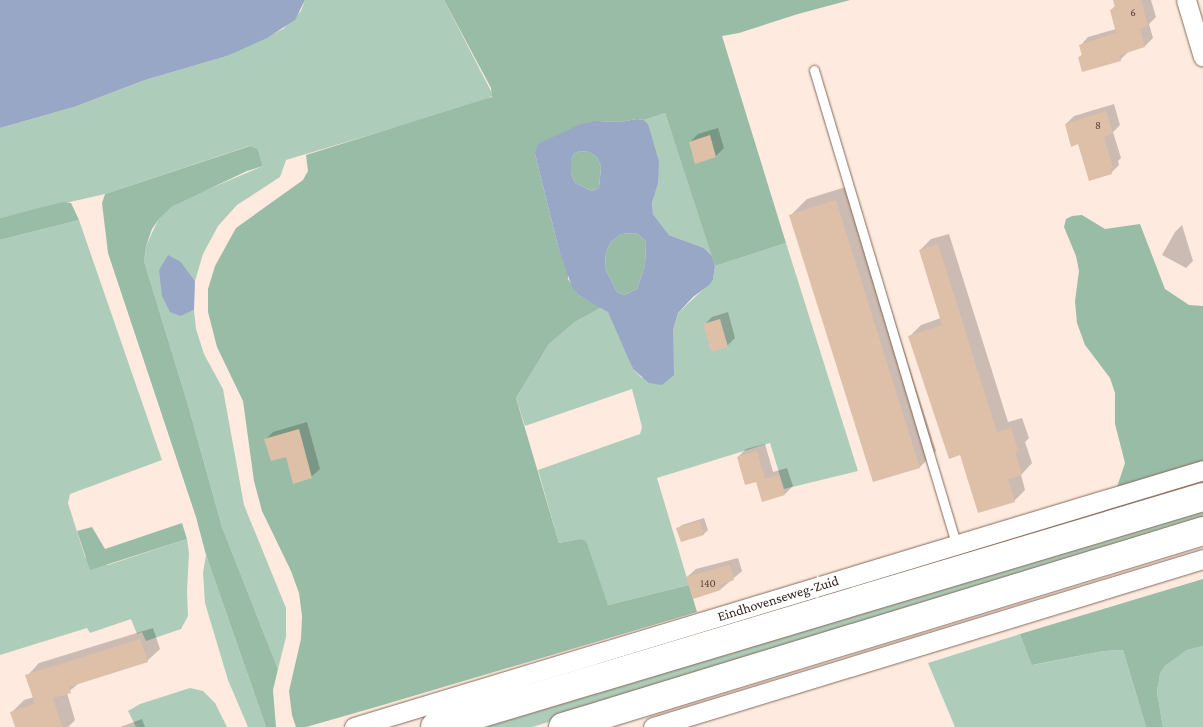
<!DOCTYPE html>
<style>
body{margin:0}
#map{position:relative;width:1203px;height:727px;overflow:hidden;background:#feeadf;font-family:"Crimson Pro",serif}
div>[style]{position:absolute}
.green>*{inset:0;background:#adcdba}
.forest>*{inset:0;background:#99bca7}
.water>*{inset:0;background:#97a7c5}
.shadow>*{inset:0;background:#0003}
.building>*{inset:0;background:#dec0a8}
.roads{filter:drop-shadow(0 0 1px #856959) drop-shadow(0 0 1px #856959)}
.service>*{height:9px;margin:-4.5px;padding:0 4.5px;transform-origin:4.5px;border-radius:4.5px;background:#fff}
.minor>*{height:19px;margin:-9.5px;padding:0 9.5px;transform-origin:9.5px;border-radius:9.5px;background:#fff}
.primary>*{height:28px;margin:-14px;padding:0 14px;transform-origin:14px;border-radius:14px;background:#fff}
span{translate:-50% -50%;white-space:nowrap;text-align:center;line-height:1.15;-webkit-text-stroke:5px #fff;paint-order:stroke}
.number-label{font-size:11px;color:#56453a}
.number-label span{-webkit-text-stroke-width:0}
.street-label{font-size:14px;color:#281c16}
</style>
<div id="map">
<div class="green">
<i style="clip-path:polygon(305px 0,444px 0,493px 95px,487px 100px,286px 160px,280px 177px,237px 205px,218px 226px,203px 254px,195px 281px,181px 262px,181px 316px,194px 310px,196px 329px,204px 354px,223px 389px,244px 505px,286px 608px,286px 637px,278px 669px,222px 527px,188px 405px,144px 261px,146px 246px,158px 220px,173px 206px,185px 199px,263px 166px,258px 149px,249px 146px,105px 194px,0 218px,0 128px,74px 107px,145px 80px,227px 56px,283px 29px,301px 11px)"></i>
<i style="clip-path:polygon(665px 113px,712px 256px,704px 248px,669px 235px,653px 214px,652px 203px,658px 184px,648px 124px,644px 120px)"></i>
<i style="clip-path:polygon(79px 220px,162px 460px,70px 494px,68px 503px,85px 557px,108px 565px,187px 539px,189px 553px,187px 591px,188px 616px,181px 629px,146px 641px,142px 632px,137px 634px,131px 619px,90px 633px,87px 628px,0 655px,0 240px)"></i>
<i style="clip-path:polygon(786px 243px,858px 471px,784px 489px,770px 443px,657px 478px,689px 585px,608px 605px,580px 539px,559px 543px,538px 470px,640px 434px,642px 427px,632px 389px,525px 426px,516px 398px,549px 344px,575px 322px,602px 307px,608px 312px,615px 323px,633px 369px,642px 378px,672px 345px,673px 330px,678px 313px,713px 280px,715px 266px)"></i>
<i style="clip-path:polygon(1203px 510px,1203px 521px,847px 632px,532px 727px,486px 727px)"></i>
<i style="clip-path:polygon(206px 555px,266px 727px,248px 727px,228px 680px,205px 603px,203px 573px)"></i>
<i style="clip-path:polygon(1020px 634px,1033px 665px,1104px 651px,1123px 650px,1146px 727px,955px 727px,928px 663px)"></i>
<i style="clip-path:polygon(1203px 646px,1203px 727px,1163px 727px,1157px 692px,1160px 674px,1165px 666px,1187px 650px)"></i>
<i style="clip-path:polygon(190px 688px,203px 691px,215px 703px,227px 727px,136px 727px,128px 711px,140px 704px)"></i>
</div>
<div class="forest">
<i style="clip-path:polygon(444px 0,850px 0,798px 14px,739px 33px,722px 36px,786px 243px,715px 266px,665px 113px,644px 120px,637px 119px,620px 122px,598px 121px,535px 154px,559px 250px,568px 270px,568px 279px,580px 296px,602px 307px,575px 322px,549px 344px,516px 398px,559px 543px,580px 539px,586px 541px,608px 605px,689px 585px,697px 612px,376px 707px,306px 727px,296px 727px,292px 715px,289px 691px,301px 639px,302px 616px,299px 593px,291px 571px,262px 511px,254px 481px,243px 401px,217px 347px,208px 312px,208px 289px,215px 266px,236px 228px,303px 180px,308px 171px,306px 155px,492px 97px,491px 88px)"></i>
<i style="clip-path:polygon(250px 146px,258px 149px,263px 166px,247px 171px,173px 206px,158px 220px,152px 229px,146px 246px,144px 261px,188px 405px,222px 527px,278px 669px,273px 690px,276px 727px,266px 727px,206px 555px,196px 517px,108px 253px,102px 203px,105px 194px)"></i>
<i style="clip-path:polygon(580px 151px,589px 152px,597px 157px,601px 167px,599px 188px,592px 191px,575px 183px,571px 174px,571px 159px,575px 153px)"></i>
<i style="clip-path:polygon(63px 202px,71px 203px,79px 220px,0 240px,0 218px)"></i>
<i style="clip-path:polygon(1082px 215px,1105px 229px,1140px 224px,1165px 289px,1189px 305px,1203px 306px,1203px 462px,1117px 487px,1125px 463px,1115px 424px,1115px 393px,1110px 378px,1085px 345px,1077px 323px,1075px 301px,1079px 271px,1076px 256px,1064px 227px,1066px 219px,1072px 216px)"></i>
<i style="clip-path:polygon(636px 233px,646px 241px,645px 265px,637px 289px,624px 295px,617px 292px,605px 268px,606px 252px,611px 242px,621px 234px)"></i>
<i style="clip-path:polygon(182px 523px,187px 539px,90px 570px,77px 531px,92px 527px,105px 549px)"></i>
<i style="clip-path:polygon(1203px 579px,1203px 646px,1187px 650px,1165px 666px,1160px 674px,1157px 692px,1163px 727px,1146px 727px,1123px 650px,1104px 651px,1032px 665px,1020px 634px)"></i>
</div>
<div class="water">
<i style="clip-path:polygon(0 0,305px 0,295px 20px,267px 38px,227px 56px,145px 80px,74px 107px,0 128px)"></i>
<i style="clip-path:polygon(evenodd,637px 119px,644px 120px,648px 124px,659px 162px,658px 184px,652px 203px,653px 214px,669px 235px,704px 248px,712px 256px,715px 266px,713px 280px,709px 285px,693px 297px,678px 313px,673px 330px,674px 375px,662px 385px,649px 383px,633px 369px,608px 312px,580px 296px,572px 287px,559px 250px,535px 154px,538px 144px,544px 141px,581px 124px,598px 121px,620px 122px,637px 119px,580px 151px,589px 152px,597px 157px,601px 167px,599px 188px,592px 191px,575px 183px,571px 174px,571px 159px,575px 153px,580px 151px,637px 119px,636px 233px,646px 241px,645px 265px,637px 289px,624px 295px,617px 292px,605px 268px,606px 252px,611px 242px,621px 234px,636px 233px)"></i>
<i style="clip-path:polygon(168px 255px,181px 262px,195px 281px,194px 310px,181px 316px,170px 312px,162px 296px,159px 270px)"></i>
</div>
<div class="shadow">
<i style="clip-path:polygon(1114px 0,1151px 0,1156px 17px,1149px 24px,1153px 38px,1145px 46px,1129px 51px,1120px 60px,1079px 57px,1083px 54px,1080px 46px,1088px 37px,1116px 29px,1111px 10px,1116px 5px)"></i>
<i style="clip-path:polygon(1114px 104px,1120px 125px,1113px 132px,1121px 158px,1118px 161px,1119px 165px,1111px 173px,1079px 143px,1066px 124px,1074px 116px)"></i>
<i style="clip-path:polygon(718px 128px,724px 148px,716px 156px,696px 162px,690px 142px,698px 134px)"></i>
<i style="clip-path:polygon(852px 185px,936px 451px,920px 467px,874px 481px,791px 215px,807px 199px)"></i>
<i style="clip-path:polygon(1182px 225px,1193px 261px,1186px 268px,1162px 255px,1175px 232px)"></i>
<i style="clip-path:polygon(949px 234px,1008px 422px,1022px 418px,1029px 438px,1025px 442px,1032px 463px,1021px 475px,1025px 490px,1014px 501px,961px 454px,910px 336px,921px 325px,941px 318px,920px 250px,931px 239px)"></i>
<i style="clip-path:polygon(728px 312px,735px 338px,727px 346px,704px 325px,712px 317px)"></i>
<i style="clip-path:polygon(307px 422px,320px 469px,311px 477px,265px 440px,273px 432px)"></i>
<i style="clip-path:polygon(765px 444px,773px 472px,787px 468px,793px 486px,785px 494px,757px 480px,738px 457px,746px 449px)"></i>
<i style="clip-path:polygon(704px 518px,708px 530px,704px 534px,682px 541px,678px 528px,682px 525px)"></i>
<i style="clip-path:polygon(738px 558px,742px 571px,721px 589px,687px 577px,696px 569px)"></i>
<i style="clip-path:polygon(153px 628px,160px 649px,147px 661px,79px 683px,67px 693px,75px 720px,68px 727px,16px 727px,12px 712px,24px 700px,34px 697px,27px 676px,39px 663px)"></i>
<i style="clip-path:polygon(142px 719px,145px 727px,120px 727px)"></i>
</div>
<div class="building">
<i style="clip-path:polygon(1113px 0,1141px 0,1148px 26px,1140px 29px,1145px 47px,1120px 55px,1121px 61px,1082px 72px,1078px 57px,1082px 56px,1079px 45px,1116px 33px,1110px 10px,1115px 8px)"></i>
<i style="clip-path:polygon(1106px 111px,1113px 134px,1104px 137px,1113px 168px,1110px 168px,1112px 174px,1089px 181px,1078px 144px,1071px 147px,1065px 124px)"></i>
<i style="clip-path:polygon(710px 135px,716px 157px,695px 164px,689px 142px)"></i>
<i style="clip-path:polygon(836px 200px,920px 468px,873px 482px,789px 215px)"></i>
<i style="clip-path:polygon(938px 244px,997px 432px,1011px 428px,1018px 450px,1015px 452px,1022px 475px,1008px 479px,1015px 502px,978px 513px,960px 455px,949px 459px,908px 336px,942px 325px,919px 250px)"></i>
<i style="clip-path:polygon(720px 319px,728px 347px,711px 352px,703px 324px)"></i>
<i style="clip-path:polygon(299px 429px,312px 478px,293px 484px,286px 457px,271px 461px,264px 439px)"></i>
<i style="clip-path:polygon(757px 451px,765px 479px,779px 475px,785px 495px,762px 502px,756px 482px,745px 485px,737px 457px)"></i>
<i style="clip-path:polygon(700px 521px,704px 535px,681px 542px,676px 528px)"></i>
<i style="clip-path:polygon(730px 565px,734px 580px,719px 585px,721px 590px,693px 599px,686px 577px)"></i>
<i style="clip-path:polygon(140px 639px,148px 662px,69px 687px,71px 693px,53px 698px,62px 727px,15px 727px,10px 712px,35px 704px,25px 675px)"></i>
</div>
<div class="roads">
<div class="service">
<i style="left:814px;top:70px;width:497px;rotate:73.3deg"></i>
</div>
<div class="minor">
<i style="left:1186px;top:0;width:59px;rotate:73.4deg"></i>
<i style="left:354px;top:727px;width:887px;rotate:-16.84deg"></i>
<i style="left:653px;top:727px;width:575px;rotate:-16.99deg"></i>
</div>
<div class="primary">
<i style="left:435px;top:727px;width:802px;rotate:-16.67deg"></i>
<i style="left:563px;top:727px;width:669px;rotate:-17.03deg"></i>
</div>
</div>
<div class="number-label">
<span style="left:1133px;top:12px">6</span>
<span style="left:1098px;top:125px">8</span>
<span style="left:708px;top:583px">140</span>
</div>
<div class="street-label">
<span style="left:778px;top:598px;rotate:-17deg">Eindhovenseweg-Zuid</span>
</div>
</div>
